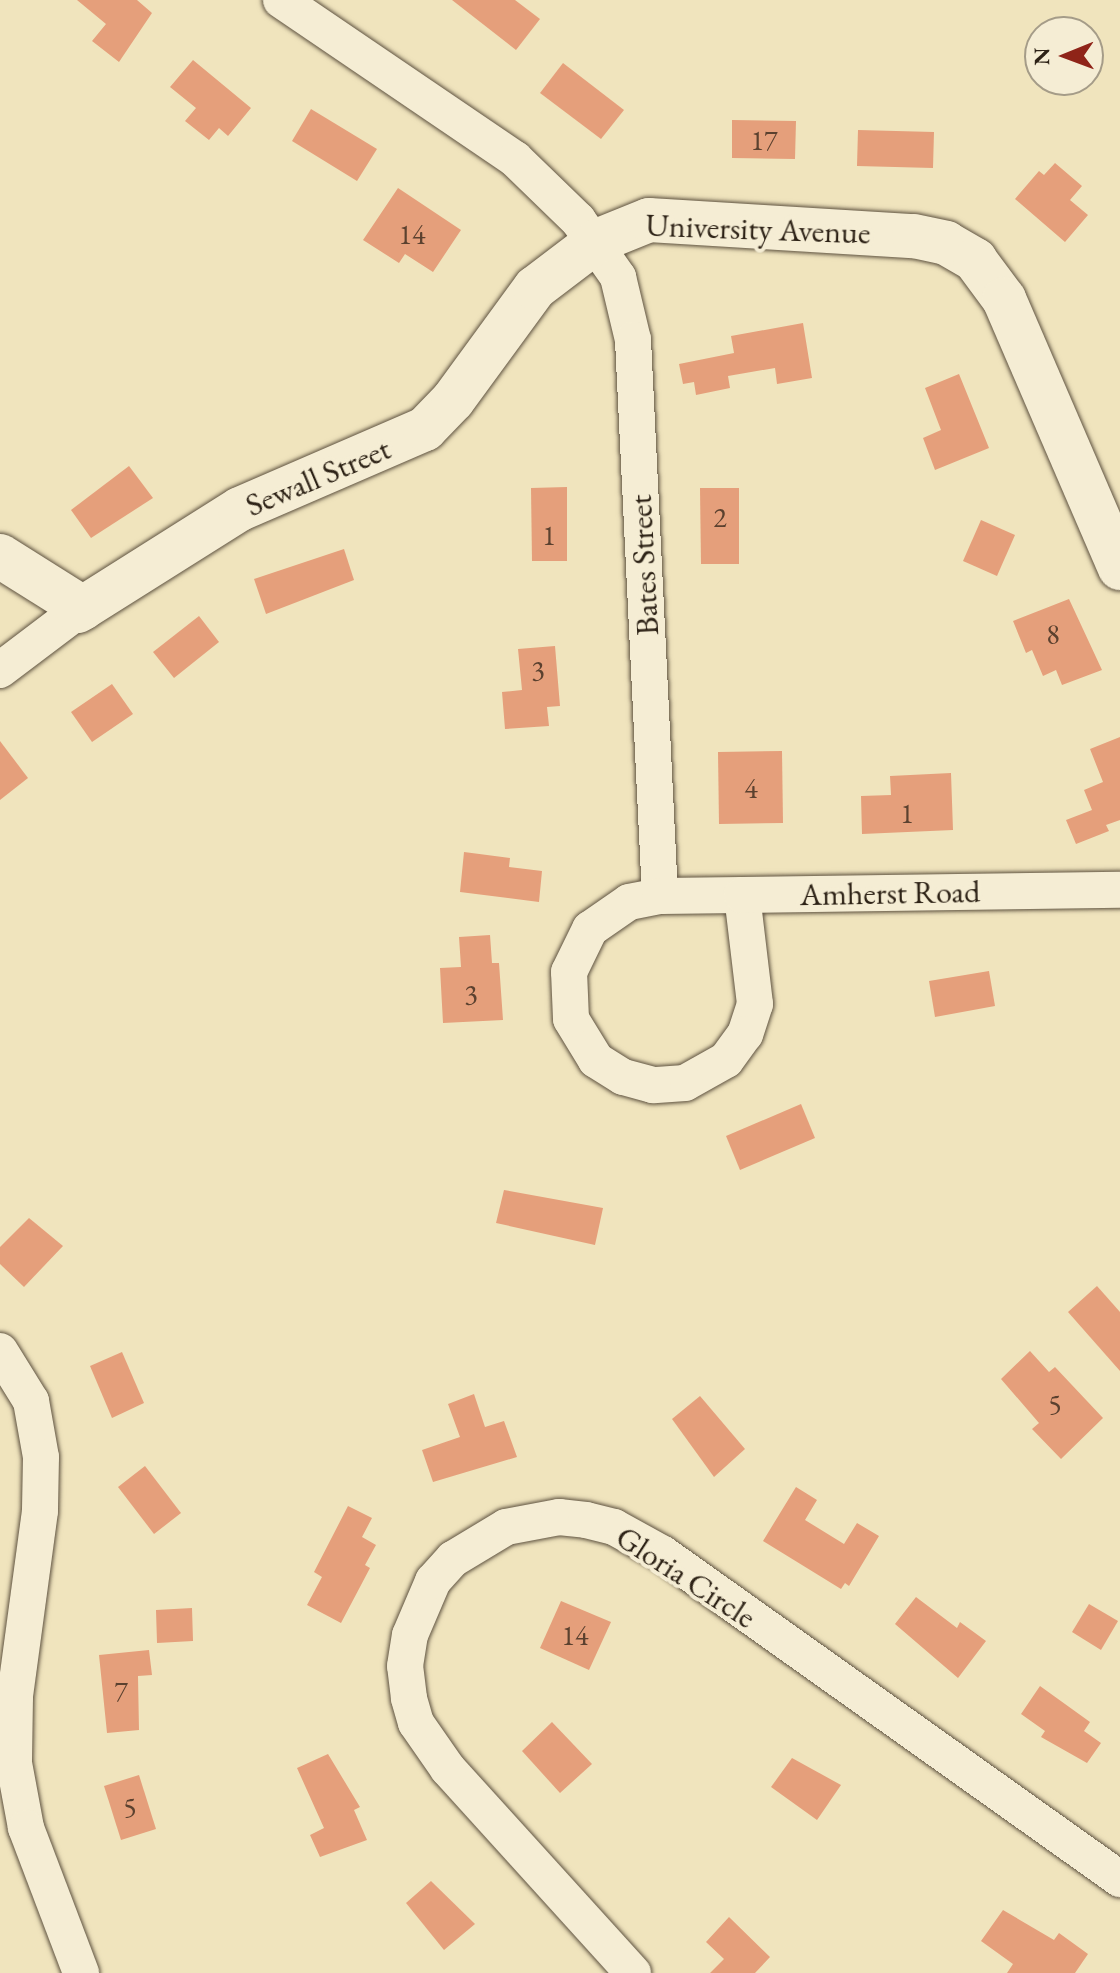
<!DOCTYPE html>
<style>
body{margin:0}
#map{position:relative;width:1120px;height:1973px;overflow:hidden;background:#f0e4bd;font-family:"EB Garamond",serif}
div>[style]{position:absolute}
.building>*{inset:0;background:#e59f7b}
.roads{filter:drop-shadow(0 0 2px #5e5240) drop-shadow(0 0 2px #5e5240)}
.street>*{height:36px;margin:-18px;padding:0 18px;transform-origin:18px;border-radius:18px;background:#f5edd4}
.secondary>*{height:44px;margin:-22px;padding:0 22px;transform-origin:22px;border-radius:22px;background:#f5edd4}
span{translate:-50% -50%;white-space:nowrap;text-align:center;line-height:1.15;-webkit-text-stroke:8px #f5edd4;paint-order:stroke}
.number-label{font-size:28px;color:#5b412f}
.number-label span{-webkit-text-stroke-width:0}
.street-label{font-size:32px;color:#2d2216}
.north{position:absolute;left:1024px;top:16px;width:80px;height:80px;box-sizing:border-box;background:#f5edd4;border:2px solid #a59c88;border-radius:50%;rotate:269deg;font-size:22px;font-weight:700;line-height:32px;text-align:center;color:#2d2216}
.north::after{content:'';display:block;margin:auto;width:28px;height:36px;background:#8f2418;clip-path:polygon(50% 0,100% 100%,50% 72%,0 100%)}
</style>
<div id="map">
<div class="building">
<i style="clip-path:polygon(77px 0,137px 0,152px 13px,119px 62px,92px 41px,106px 24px)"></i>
<i style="clip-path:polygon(452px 0,515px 0,540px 19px,516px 50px)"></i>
<i style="clip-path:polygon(193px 60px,251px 108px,228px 136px,219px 128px,209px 140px,185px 121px,196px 108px,170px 87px)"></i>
<i style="clip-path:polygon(563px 63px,624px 110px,601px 139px,540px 93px)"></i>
<i style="clip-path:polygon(311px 109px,377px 149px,357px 181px,292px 141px)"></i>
<i style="clip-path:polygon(732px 120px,796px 121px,795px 159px,732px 158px)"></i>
<i style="clip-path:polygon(858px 130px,934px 132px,933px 168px,857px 166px)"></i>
<i style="clip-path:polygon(1055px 163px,1082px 186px,1070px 200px,1088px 215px,1065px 242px,1015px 199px,1039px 171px,1044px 175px)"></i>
<i style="clip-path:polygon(398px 188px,461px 230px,433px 272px,405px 254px,399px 263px,363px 240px)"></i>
<i style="clip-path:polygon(803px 323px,812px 378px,777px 384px,775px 368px,728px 376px,730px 388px,696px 395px,694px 382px,683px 384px,679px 364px,734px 353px,731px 336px)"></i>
<i style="clip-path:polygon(959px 374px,989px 448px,935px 470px,923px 438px,941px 430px,925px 388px)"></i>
<i style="clip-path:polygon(129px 466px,153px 498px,91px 538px,71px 510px)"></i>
<i style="clip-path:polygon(567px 487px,567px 561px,532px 561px,531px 488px)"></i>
<i style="clip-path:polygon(700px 488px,739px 488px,739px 564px,701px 564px)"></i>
<i style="clip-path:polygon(981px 520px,1015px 535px,997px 576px,963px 561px)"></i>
<i style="clip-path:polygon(344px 549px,354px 580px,266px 614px,254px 579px)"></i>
<i style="clip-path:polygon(1069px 599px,1102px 670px,1062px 685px,1056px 670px,1043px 676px,1032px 650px,1026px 653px,1013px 621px)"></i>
<i style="clip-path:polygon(199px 616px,219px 642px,174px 678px,153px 652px)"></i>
<i style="clip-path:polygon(555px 646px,560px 706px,547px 707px,549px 726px,505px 729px,502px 692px,522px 690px,518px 649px)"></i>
<i style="clip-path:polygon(112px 684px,133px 714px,92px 742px,71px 712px)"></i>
<i style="clip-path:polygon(1120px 737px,1120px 820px,1106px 825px,1109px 831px,1076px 844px,1066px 820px,1092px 810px,1084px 790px,1103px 782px,1090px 749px)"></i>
<i style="clip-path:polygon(0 741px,28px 778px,0 800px)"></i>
<i style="clip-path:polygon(782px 751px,783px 823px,719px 824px,718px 752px)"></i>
<i style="clip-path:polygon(951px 773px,953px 830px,862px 834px,861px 796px,891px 795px,890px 776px)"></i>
<i style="clip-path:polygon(464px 852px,510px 858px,509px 867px,542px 871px,539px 902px,460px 892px)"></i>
<i style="clip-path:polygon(490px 935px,492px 963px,499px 963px,503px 1020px,443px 1023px,440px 968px,461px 967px,459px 937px)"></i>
<i style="clip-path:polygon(989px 971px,995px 1006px,935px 1017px,929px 981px)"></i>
<i style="clip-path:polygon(801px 1104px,815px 1138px,740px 1170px,726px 1136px)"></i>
<i style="clip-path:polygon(504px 1190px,603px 1208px,595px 1245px,496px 1223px)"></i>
<i style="clip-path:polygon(29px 1218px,63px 1246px,24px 1287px,0 1264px,0 1247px)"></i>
<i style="clip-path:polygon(1097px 1286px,1120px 1312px,1120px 1371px,1068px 1312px)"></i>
<i style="clip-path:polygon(1030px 1351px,1049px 1372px,1055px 1367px,1103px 1418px,1061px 1459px,1032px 1429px,1039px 1423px,1001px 1379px)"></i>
<i style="clip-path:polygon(122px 1352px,144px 1403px,112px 1418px,90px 1366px)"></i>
<i style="clip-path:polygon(474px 1394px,485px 1427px,504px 1421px,517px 1457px,433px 1482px,422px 1450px,460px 1437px,448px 1404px)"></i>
<i style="clip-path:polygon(700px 1396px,745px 1449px,714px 1477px,672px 1419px)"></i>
<i style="clip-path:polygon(145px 1466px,181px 1513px,154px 1534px,118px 1487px)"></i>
<i style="clip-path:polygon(796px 1487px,817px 1500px,805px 1520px,844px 1544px,857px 1523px,879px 1536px,849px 1586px,845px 1583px,841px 1589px,763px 1541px)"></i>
<i style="clip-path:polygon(348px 1506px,372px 1518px,362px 1537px,376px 1545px,365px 1565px,370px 1568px,341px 1623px,307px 1605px,322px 1577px,314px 1572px)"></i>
<i style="clip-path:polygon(916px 1597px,957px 1628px,960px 1622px,986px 1641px,958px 1678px,895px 1624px)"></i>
<i style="clip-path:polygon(561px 1601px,611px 1622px,589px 1670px,540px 1648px)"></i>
<i style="clip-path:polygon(1089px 1604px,1118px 1621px,1101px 1650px,1072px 1632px)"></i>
<i style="clip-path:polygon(192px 1608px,193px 1641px,157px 1643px,156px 1610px)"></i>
<i style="clip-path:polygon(149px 1650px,152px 1675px,138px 1676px,139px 1730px,107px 1733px,99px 1655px)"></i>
<i style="clip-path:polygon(1040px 1686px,1090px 1722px,1084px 1731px,1101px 1743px,1087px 1763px,1041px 1737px,1045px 1731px,1021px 1714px)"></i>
<i style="clip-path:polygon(552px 1722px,592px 1764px,560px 1793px,522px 1751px)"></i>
<i style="clip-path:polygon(328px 1754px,360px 1807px,354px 1810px,367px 1840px,320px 1857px,310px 1835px,324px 1828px,297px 1768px)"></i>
<i style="clip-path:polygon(792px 1758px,841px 1785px,817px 1820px,771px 1787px)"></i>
<i style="clip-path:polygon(139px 1775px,156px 1829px,121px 1840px,104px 1786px)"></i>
<i style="clip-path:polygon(431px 1881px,475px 1924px,444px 1950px,406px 1903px)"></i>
<i style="clip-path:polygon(1003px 1910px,1054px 1940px,1059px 1933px,1088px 1954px,1075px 1973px,1007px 1973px,1013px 1964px,981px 1941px)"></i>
<i style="clip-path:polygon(729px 1917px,770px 1957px,755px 1973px,710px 1973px,724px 1959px,706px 1942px)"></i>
</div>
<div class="roads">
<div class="street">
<i style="left:281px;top:0;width:283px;rotate:34.2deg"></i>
<i style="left:515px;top:159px;width:88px;rotate:44.1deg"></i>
<i style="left:578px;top:220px;width:70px;rotate:54.9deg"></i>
<i style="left:618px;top:277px;width:65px;rotate:76.6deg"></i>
<i style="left:633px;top:340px;width:557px;rotate:87.22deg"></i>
<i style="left:0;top:670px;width:98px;rotate:-37.1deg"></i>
<i style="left:742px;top:895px;width:110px;rotate:83.2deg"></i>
<i style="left:755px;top:1004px;width:32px;rotate:108deg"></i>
<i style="left:745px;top:1034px;width:32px;rotate:126deg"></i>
<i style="left:726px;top:1060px;width:47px;rotate:150.7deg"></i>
<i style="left:685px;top:1083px;width:32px;rotate:176deg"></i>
<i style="left:653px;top:1085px;width:31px;rotate:-165deg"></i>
<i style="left:623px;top:1077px;width:32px;rotate:-148deg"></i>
<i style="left:596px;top:1060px;width:48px;rotate:-121.4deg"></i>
<i style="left:571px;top:1019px;width:47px;rotate:-92.4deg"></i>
<i style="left:569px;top:972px;width:48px;rotate:-64deg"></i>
<i style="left:590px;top:929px;width:47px;rotate:-34.7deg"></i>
<i style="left:629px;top:902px;width:32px;rotate:-11deg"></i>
<i style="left:660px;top:896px;width:82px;rotate:-0.7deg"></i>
<i style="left:742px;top:895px;width:378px;rotate:-0.8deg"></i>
<i style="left:0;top:1351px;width:59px;rotate:58.2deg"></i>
<i style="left:31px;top:1401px;width:57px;rotate:79.9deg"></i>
<i style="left:41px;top:1457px;width:54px;rotate:91.1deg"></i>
<i style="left:40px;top:1511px;width:188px;rotate:97.7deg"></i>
<i style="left:15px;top:1697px;width:66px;rotate:90.9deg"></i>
<i style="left:14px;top:1763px;width:66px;rotate:79.5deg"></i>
<i style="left:26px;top:1828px;width:155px;rotate:69.2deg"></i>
<i style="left:633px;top:1973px;width:275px;rotate:-132.2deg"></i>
<i style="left:448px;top:1769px;width:56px;rotate:-124.8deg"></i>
<i style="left:416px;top:1723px;width:26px;rotate:-106deg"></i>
<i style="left:409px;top:1698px;width:32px;rotate:-97deg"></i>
<i style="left:405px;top:1666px;width:31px;rotate:-81deg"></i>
<i style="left:410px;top:1635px;width:59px;rotate:-66.9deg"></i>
<i style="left:433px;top:1581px;width:30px;rotate:-48deg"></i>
<i style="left:453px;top:1559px;width:62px;rotate:-31.1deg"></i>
<i style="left:506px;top:1527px;width:54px;rotate:-10.7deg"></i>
<i style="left:559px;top:1517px;width:27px;rotate:6deg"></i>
<i style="left:586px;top:1520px;width:29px;rotate:14deg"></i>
<i style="left:614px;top:1527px;width:56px;rotate:28.9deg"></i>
<i style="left:663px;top:1554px;width:561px;rotate:35.42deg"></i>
</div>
<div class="secondary">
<i style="left:0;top:556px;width:98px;rotate:32.1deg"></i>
<i style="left:78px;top:611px;width:191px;rotate:-32.2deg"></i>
<i style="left:240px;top:509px;width:202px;rotate:-23.4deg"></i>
<i style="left:425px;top:429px;width:40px;rotate:-46deg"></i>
<i style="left:453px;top:400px;width:139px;rotate:-53.8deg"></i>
<i style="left:535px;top:288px;width:78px;rotate:-37.2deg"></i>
<i style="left:597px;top:241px;width:56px;rotate:-22deg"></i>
<i style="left:649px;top:220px;width:265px;rotate:3.5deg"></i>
<i style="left:914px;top:236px;width:33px;rotate:12deg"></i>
<i style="left:946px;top:243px;width:34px;rotate:30deg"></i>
<i style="left:975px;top:260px;width:49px;rotate:53.4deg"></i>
<i style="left:1004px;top:299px;width:293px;rotate:66.7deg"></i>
</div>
</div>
<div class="number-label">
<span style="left:764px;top:140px">17</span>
<span style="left:412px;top:234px">14</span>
<span style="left:720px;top:517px">2</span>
<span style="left:549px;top:535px">1</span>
<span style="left:1053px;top:634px">8</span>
<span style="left:538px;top:670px">3</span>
<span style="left:751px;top:788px">4</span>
<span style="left:907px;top:813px">1</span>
<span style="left:471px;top:994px">3</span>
<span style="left:1055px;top:1404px">5</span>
<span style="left:575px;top:1635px">14</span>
<span style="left:121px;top:1691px">7</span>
<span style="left:130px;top:1807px">5</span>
</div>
<div class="street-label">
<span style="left:758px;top:229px;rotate:2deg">University Avenue</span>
<span style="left:318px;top:477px;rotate:-23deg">Sewall Street</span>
<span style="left:644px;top:565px;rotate:-93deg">Bates Street</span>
<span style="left:890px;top:893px;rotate:-1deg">Amherst Road</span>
<span style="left:686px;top:1577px;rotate:33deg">Gloria Circle</span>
</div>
<div class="north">N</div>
</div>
